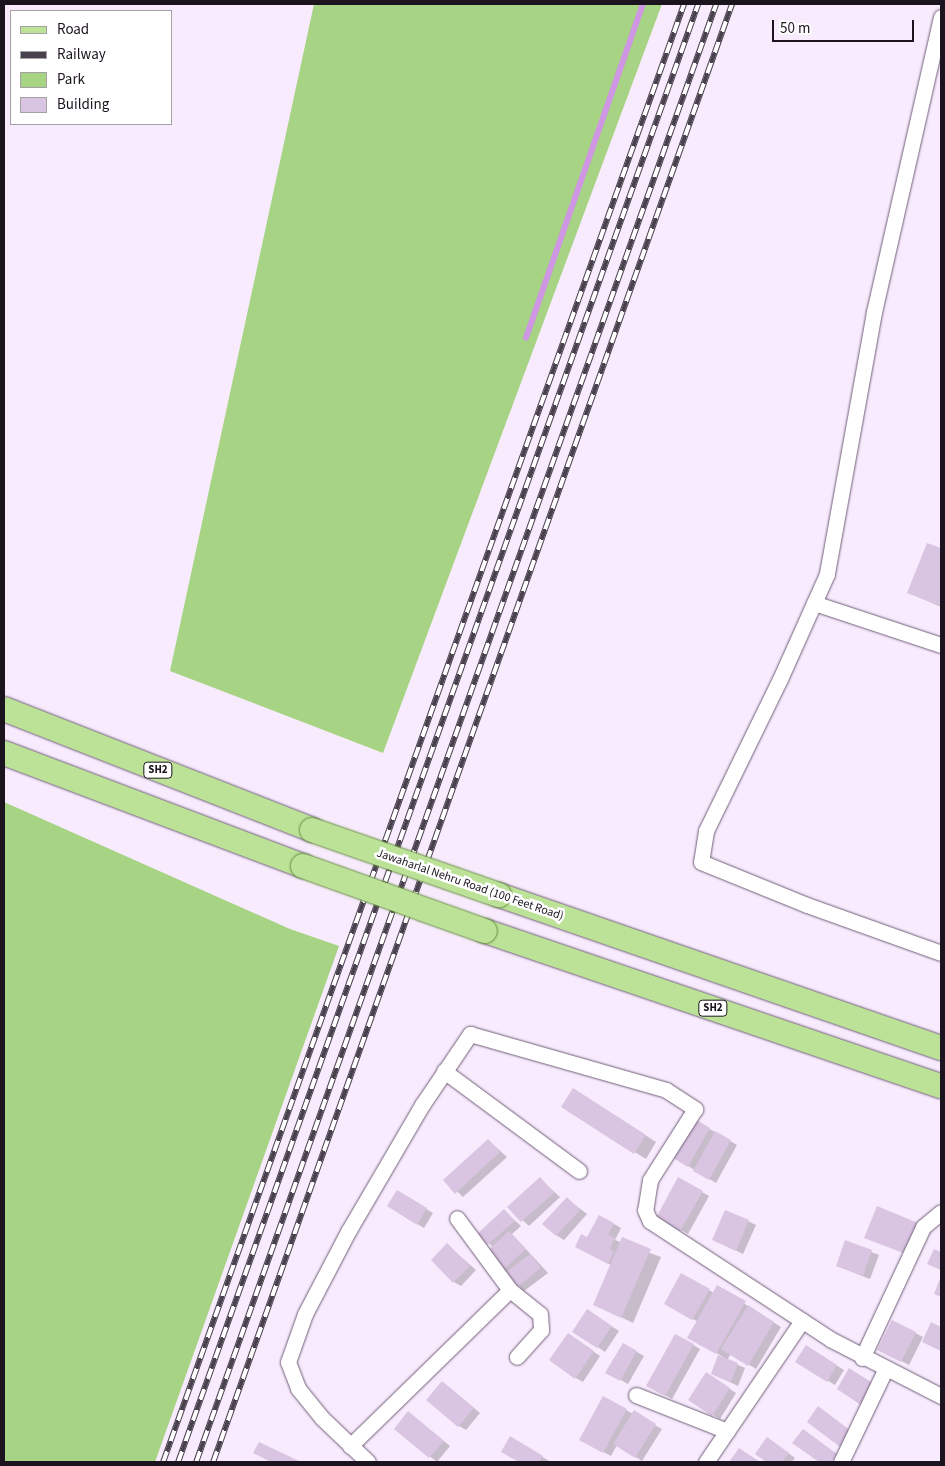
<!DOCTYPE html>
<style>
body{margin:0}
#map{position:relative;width:945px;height:1466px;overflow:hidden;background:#f8ebfd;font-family:"Source Sans 3",sans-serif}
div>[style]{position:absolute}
.green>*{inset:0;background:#a7d384}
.shadow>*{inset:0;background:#0003}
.stream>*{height:5.5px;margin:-2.75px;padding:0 2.75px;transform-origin:2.75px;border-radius:2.75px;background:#ce96e3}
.building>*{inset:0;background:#d9c4e1}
.roads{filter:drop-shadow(0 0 1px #705e78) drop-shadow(0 0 1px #705e78)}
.street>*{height:15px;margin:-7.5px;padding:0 7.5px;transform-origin:7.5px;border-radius:7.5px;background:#fff}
.primary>*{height:24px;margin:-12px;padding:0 12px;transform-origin:12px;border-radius:12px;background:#bce298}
.rail>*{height:5.5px;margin-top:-2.75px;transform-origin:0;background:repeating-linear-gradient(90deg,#fff 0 11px,#49414d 0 22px);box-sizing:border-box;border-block:1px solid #49414d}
.bridges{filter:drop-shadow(0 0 1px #668d40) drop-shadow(0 0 1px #668d40)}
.primary-bridge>*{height:24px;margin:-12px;padding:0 12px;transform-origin:12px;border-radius:12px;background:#bce298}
span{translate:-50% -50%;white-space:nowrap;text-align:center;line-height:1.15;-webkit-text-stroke:5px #fff;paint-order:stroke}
.shield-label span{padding:1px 4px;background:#fff;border:1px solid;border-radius:4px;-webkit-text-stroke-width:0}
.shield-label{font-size:11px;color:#1b141e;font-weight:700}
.street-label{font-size:12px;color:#1b141e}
.frame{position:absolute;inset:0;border:5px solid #1b141e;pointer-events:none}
.legend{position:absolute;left:10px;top:10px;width:162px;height:115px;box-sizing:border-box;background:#fff;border:1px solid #a4a1a5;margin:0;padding:6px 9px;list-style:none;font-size:15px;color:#1b141e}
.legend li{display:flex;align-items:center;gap:10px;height:25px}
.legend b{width:25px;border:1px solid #a4a1a5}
.scale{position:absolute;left:772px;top:20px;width:142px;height:22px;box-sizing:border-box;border:2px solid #1b141e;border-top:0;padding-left:6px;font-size:15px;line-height:18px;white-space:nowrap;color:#1b141e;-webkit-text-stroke:4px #fff;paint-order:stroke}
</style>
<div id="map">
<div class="green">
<i style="clip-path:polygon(314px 4px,662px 4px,383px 753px,170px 671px)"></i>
<i style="clip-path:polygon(4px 802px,290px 929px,339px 946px,155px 1462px,4px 1462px)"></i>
</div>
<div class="shadow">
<i style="clip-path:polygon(928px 544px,941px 549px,941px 607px,909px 593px)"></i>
<i style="clip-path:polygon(584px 1096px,656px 1142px,646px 1159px,563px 1107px)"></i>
<i style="clip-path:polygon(696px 1121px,737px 1145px,716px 1183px,675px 1158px)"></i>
<i style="clip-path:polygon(488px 1140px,507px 1157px,463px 1197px,445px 1180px)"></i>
<i style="clip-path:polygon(540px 1179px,560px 1197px,529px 1226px,509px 1207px)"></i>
<i style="clip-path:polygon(679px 1179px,709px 1196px,688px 1234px,658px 1217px)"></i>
<i style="clip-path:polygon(397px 1192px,433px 1213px,424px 1228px,388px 1206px)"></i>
<i style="clip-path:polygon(567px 1199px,587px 1214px,564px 1240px,556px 1235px)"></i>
<i style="clip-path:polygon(504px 1211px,521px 1226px,512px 1234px,548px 1273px,524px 1291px,503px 1270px,493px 1247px,479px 1234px)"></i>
<i style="clip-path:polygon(726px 1211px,756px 1225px,743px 1254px,714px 1240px)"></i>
<i style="clip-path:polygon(614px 1224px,621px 1228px,615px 1240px,661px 1257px,633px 1323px,594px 1304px,611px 1265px,583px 1250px,587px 1239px)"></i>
<i style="clip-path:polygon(845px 1242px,879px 1255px,870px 1279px,837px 1266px)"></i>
<i style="clip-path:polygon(447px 1245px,476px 1270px,461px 1286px,454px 1282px)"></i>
<i style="clip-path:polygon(682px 1275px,714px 1293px,718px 1287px,781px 1327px,756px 1369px,731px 1354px,727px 1360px,745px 1368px,738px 1386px,712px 1374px,725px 1358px,689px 1337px,698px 1322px,666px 1303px)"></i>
<i style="clip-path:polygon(594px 1315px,619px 1331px,605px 1352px,574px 1331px)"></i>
<i style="clip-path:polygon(893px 1322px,923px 1337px,909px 1365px,886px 1353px)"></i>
<i style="clip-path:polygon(676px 1335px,700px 1349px,672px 1399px,648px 1386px)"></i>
<i style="clip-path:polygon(575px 1339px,600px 1356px,583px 1382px,576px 1378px)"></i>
<i style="clip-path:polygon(623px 1344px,644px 1356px,628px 1384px,607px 1372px)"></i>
<i style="clip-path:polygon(806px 1347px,844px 1370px,835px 1385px,797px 1362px)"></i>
<i style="clip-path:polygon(713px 1378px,736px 1393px,720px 1419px,689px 1400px)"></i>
<i style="clip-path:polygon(449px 1387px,480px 1413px,466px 1430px,459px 1426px)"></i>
<i style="clip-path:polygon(603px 1398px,662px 1429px,642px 1461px,617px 1445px,611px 1456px,581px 1440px)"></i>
<i style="clip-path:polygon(409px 1413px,450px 1446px,437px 1462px,396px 1429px)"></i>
<i style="clip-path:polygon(511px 1438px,549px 1461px,549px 1462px,521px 1462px,503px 1451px)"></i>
<i style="clip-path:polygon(768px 1438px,795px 1458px,792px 1462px,768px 1462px,756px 1454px)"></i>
</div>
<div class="stream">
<i style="left:526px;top:338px;width:354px;rotate:-70.7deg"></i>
</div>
<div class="building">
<i style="clip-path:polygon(927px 543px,941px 548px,941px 606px,907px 593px)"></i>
<i style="clip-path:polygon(573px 1088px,646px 1135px,634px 1154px,561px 1107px)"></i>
<i style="clip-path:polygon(695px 1119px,710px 1128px,688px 1167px,673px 1158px)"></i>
<i style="clip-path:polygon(715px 1131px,731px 1140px,709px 1180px,693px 1171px)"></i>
<i style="clip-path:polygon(488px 1139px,500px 1152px,455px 1194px,443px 1180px)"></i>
<i style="clip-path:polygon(540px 1177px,554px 1193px,521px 1222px,507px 1207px)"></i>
<i style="clip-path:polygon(678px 1177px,703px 1191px,680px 1231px,656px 1218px)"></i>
<i style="clip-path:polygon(397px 1190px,427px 1208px,417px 1225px,387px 1206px)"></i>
<i style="clip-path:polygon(567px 1197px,580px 1210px,556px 1236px,542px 1224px)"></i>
<i style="clip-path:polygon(877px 1206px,918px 1223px,906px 1254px,864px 1238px)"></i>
<i style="clip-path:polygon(504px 1209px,515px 1221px,487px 1245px,477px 1234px)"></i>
<i style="clip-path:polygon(725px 1210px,749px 1220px,736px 1251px,712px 1240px)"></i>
<i style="clip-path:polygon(599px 1215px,614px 1223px,608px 1235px,615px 1238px,610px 1249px,614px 1251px,608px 1264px,575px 1247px,581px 1234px,587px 1237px)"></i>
<i style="clip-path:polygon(509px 1231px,526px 1249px,502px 1271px,486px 1252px)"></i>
<i style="clip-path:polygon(622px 1237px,651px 1249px,621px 1318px,593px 1305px)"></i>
<i style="clip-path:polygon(845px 1240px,872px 1250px,863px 1276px,836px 1266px)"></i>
<i style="clip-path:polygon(447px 1243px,470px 1266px,453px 1283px,431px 1260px)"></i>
<i style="clip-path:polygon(934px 1249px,941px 1252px,941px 1270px,927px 1264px)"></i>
<i style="clip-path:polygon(530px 1254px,541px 1268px,516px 1288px,505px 1273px)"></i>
<i style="clip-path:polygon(681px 1273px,710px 1289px,692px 1320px,664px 1304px)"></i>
<i style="clip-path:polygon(941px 1276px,941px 1297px,934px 1294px)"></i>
<i style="clip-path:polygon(717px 1285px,746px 1301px,716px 1354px,687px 1338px)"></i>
<i style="clip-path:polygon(748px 1305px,774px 1322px,748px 1366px,721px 1349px)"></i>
<i style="clip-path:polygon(587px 1309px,612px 1326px,597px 1348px,572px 1332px)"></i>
<i style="clip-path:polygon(892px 1320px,916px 1332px,901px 1362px,877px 1350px)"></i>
<i style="clip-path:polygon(931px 1322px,941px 1327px,941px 1351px,922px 1342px)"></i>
<i style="clip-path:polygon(568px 1333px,594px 1351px,575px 1379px,549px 1360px)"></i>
<i style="clip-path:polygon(675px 1334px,694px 1344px,665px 1396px,646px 1386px)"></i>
<i style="clip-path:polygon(623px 1343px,637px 1351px,620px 1381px,605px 1373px)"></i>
<i style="clip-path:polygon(806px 1345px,837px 1365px,827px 1382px,795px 1362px)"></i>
<i style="clip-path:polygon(718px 1355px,738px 1363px,731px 1382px,711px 1374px)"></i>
<i style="clip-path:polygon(849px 1368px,874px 1384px,861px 1405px,837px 1389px)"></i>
<i style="clip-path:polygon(706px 1372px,730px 1388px,712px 1416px,688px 1400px)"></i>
<i style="clip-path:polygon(442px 1381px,474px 1408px,458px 1427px,426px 1400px)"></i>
<i style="clip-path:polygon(603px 1396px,627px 1409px,603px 1453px,579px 1440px)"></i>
<i style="clip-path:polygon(818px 1406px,851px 1431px,840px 1447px,807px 1422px)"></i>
<i style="clip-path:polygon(634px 1410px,656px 1424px,635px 1458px,613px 1444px)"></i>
<i style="clip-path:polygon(408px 1411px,444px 1441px,429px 1458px,394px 1429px)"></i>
<i style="clip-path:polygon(803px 1429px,837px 1454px,831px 1462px,819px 1462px,792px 1443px)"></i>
<i style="clip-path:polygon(510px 1436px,543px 1456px,539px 1462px,519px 1462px,501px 1452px)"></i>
<i style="clip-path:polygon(767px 1437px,789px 1453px,782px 1462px,766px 1462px,755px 1454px)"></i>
<i style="clip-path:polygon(259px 1442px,301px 1462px,271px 1462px,253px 1453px)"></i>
<i style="clip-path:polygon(739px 1448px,760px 1462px,729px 1462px)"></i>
</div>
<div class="roads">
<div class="street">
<i style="left:941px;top:17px;width:303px;rotate:102.8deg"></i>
<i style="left:874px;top:312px;width:266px;rotate:100.2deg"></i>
<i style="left:827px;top:574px;width:115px;rotate:114.1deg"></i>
<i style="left:780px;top:679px;width:169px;rotate:116deg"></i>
<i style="left:706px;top:831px;width:31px;rotate:99deg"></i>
<i style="left:701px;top:862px;width:114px;rotate:22.1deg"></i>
<i style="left:807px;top:905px;width:142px;rotate:19.7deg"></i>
<i style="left:814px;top:603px;width:134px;rotate:18.3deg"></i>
<i style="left:444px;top:1071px;width:168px;rotate:36.5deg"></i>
<i style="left:510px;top:1290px;width:38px;rotate:39deg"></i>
<i style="left:540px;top:1314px;width:16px;rotate:86deg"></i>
<i style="left:541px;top:1330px;width:36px;rotate:132deg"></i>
<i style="left:862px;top:1358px;width:145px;rotate:-65deg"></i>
<i style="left:923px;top:1227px;width:23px;rotate:-40deg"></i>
<i style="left:636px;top:1395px;width:98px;rotate:21.6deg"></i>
<i style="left:350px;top:1446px;width:223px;rotate:-44.3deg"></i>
<i style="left:510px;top:1290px;width:89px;rotate:-126.4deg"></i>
<i style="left:368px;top:1462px;width:64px;rotate:-136.3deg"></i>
<i style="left:322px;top:1418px;width:38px;rotate:-129deg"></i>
<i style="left:298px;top:1388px;width:28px;rotate:-111deg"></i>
<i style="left:288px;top:1362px;width:51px;rotate:-70.5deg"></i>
<i style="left:305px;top:1314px;width:95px;rotate:-62.4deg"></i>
<i style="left:349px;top:1230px;width:145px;rotate:-59.7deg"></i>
<i style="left:422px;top:1105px;width:86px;rotate:-55.9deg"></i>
<i style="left:470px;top:1034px;width:204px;rotate:15.9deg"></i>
<i style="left:666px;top:1090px;width:35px;rotate:33deg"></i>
<i style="left:695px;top:1109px;width:84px;rotate:122.4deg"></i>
<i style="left:650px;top:1180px;width:30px;rotate:99deg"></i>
<i style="left:645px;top:1210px;width:12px;rotate:66deg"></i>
<i style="left:650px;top:1221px;width:215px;rotate:33.2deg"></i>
<i style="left:830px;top:1339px;width:125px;rotate:27.2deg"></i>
<i style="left:706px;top:1462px;width:171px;rotate:-55.8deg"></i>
<i style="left:841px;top:1462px;width:102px;rotate:-64.4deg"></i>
</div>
<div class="primary">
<i style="left:4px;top:709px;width:331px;rotate:21.4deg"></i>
<i style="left:4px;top:753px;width:320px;rotate:20.7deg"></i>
<i style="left:499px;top:895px;width:468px;rotate:19.1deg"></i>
<i style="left:485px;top:931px;width:482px;rotate:18.8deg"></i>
</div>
</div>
<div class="rail">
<i style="left:163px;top:1462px;width:1548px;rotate:-70.34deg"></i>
<i style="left:178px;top:1462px;width:1548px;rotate:-70.37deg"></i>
<i style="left:196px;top:1462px;width:1548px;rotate:-70.37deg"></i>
<i style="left:213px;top:1462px;width:1548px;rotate:-70.41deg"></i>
</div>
<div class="bridges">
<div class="primary-bridge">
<i style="left:312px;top:830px;width:198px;rotate:19.2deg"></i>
<i style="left:303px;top:866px;width:193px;rotate:19.7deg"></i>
</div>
</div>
<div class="shield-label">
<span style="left:158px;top:770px">SH2</span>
<span style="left:713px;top:1008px">SH2</span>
</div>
<div class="street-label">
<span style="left:470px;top:885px;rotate:19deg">Jawaharlal Nehru Road (100 Feet Road)</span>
</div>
<div class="frame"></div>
<ul class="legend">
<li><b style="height:6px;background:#bce298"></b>Road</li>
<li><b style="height:6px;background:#49414d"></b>Railway</li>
<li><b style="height:14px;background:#a7d384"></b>Park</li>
<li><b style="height:14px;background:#d9c4e1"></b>Building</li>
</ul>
<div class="scale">50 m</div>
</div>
